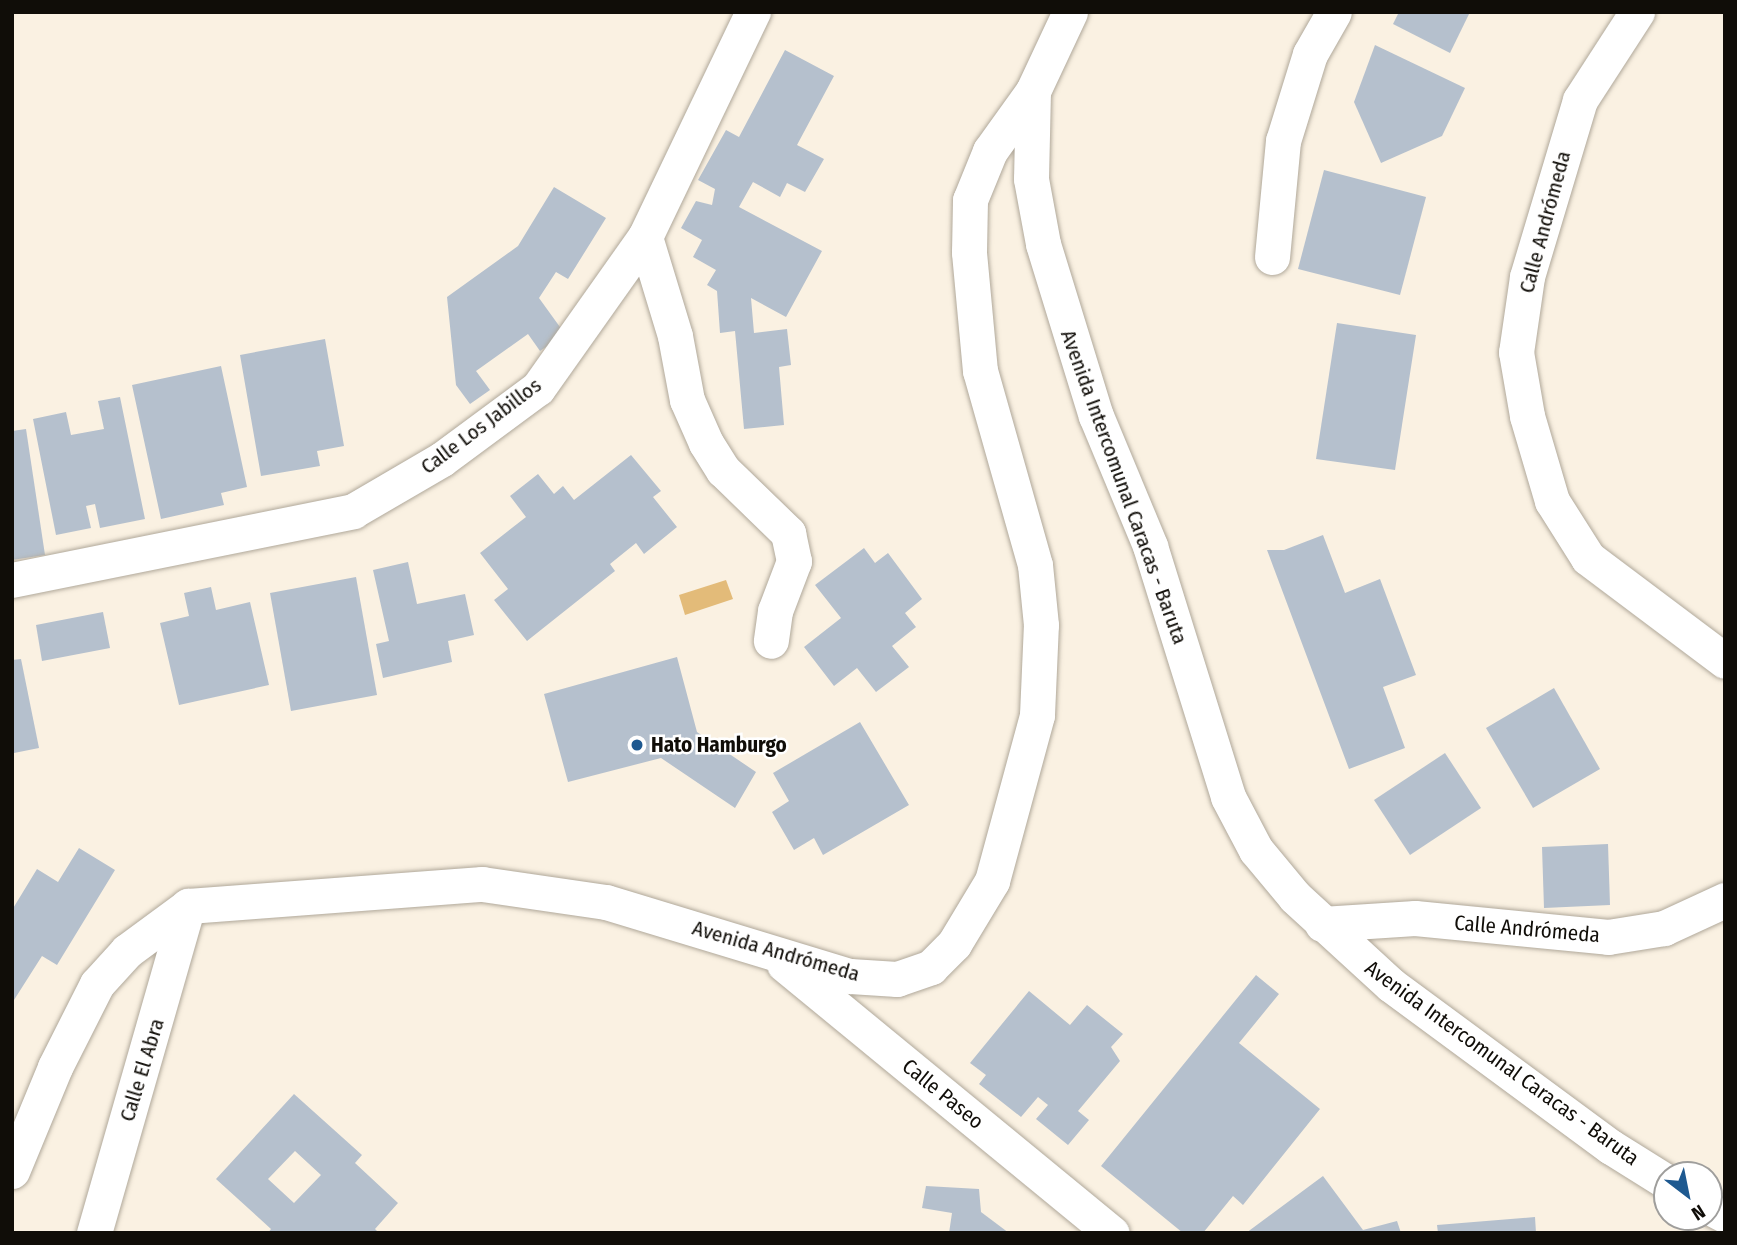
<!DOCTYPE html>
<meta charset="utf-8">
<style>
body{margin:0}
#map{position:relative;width:1737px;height:1245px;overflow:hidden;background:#faf1e2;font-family:"Fira Sans Condensed",sans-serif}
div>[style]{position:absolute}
.water>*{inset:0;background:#e3bb79}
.building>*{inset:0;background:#b5c0cd}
.roads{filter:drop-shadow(0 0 2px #b0a89a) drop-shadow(0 0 2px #b0a89a)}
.minor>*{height:35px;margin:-17.5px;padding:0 17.5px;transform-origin:17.5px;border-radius:17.5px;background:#fff}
.dots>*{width:19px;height:19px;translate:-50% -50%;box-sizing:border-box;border:4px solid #fff;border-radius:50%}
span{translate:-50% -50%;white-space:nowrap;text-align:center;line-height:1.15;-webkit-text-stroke:5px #fff;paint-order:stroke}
.street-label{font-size:21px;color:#100d08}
.poi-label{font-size:21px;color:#100d08;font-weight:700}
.left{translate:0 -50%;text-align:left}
.frame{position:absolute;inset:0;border:14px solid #100d08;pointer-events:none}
.north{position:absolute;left:1653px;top:1161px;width:70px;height:70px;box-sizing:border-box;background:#fff;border:2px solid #9f9e9c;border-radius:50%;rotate:148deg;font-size:19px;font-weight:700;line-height:28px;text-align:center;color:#100d08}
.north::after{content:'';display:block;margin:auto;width:24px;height:32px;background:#1e5990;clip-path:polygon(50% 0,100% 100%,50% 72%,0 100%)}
</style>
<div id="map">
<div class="water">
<i style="clip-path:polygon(726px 580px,733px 599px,685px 615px,679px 595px)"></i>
</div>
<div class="building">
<i style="clip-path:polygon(1399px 12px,1470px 12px,1450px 53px,1393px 24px)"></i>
<i style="clip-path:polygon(1375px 45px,1465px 88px,1442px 136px,1381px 163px,1354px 102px)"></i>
<i style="clip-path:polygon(785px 50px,834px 76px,797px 145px,824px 159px,805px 192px,787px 183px,780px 197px,753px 182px,739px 207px,822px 251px,786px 317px,751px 298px,754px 333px,787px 329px,791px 365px,779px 367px,784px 425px,744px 429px,735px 331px,720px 333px,717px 291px,707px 285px,716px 270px,693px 257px,702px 240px,681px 228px,696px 201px,712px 205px,715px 189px,698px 180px,726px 130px,739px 137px)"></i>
<i style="clip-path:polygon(1324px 170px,1426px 197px,1400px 295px,1298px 269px)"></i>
<i style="clip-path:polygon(554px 187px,606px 218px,568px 279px,556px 272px,539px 298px,565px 334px,540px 351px,528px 334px,476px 371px,490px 390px,470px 404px,456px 385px,447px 297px,518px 246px)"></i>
<i style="clip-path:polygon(1337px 323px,1416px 335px,1395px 470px,1316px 459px)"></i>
<i style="clip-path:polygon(325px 339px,344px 446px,317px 451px,320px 466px,261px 476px,240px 355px)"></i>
<i style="clip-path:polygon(221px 366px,247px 487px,221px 493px,224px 505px,161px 519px,132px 385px)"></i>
<i style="clip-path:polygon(120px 397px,145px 519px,100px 528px,95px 504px,86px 506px,91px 528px,56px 535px,33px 419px,66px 412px,71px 435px,104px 429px,98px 401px)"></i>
<i style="clip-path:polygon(26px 429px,45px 555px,12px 560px,12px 431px)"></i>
<i style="clip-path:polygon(631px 455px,661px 491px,653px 497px,677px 527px,644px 554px,636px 543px,610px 564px,615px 571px,527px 641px,494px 600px,508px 589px,480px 553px,526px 517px,510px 496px,538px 474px,554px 494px,563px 486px,574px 500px)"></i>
<i style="clip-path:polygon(1323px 535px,1345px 593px,1380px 579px,1416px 675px,1383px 687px,1405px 748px,1349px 769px,1267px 550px,1284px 550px)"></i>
<i style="clip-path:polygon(864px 548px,875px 563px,888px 553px,922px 599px,905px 613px,916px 627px,892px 646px,909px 667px,876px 692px,857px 668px,834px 686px,804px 647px,841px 618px,815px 585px)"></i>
<i style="clip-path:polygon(408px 562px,417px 604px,465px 594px,474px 635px,448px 641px,452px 662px,383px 678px,376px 644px,389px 641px,373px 570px)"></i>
<i style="clip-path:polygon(356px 577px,377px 695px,291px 711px,270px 593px)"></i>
<i style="clip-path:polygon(211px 587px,216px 610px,250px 602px,269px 685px,179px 705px,160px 623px,189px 616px,184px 593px)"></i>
<i style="clip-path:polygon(103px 612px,110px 648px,42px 661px,36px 625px)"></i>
<i style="clip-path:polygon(677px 657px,697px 732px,756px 772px,735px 808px,661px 758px,568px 782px,544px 694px)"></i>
<i style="clip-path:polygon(21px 659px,39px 748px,14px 753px,12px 660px)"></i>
<i style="clip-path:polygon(1554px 688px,1600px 769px,1533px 808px,1486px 728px)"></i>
<i style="clip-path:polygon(860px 722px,909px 805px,823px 855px,814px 838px,794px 850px,772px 812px,789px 801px,773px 773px)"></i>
<i style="clip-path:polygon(1445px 753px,1481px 808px,1410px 855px,1374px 800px)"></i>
<i style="clip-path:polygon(1608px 844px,1610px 905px,1544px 908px,1542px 847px)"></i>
<i style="clip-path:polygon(79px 848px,115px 870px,57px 965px,42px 956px,14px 1000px,12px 910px,37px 869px,58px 882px)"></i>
<i style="clip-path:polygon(1256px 975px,1279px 994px,1239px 1043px,1320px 1109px,1243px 1205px,1233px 1196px,1203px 1233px,1183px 1233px,1101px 1166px)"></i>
<i style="clip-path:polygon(1029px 991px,1070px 1025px,1087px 1005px,1123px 1034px,1111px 1047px,1120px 1061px,1078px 1111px,1089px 1120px,1068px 1145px,1036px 1119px,1048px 1105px,1038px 1097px,1021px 1117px,979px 1084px,986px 1075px,970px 1063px)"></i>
<i style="clip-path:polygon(evenodd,294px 1094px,362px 1155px,355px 1163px,398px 1203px,375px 1229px,379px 1233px,268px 1233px,271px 1229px,216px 1179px,294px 1094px,295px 1151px,321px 1175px,294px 1203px,268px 1179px,295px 1151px)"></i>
<i style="clip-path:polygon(1323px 1176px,1363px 1230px,1397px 1221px,1401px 1233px,1246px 1233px)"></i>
<i style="clip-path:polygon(926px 1186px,979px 1189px,981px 1212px,1009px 1233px,949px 1233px,952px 1213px,922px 1208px)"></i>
<i style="clip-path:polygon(1535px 1217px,1536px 1233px,1438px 1233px,1437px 1225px)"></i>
</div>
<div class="roads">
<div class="minor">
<i style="left:1070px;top:12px;width:87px;rotate:115.1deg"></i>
<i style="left:1033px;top:91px;width:88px;rotate:91.3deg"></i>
<i style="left:1031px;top:179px;width:66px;rotate:79.5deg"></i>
<i style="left:1043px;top:244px;width:180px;rotate:72.9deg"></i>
<i style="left:1096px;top:416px;width:141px;rotate:67.4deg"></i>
<i style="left:1150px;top:546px;width:263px;rotate:72.7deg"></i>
<i style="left:1228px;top:797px;width:60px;rotate:62.2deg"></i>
<i style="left:1256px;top:850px;width:61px;rotate:50.3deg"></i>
<i style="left:1295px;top:897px;width:130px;rotate:42.5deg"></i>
<i style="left:1391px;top:985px;width:273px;rotate:36.4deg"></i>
<i style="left:1611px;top:1147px;width:66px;rotate:32deg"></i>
<i style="left:1637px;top:12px;width:105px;rotate:122.9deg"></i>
<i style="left:1580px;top:100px;width:185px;rotate:106.7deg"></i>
<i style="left:1527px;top:277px;width:76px;rotate:98.3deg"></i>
<i style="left:1516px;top:352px;width:65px;rotate:80.2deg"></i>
<i style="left:1527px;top:416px;width:89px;rotate:73.6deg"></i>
<i style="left:1552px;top:501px;width:67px;rotate:57.7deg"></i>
<i style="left:1588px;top:558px;width:171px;rotate:36.9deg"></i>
<i style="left:645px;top:237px;width:103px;rotate:73.1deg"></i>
<i style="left:675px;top:336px;width:65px;rotate:79.4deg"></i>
<i style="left:687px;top:400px;width:47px;rotate:66.2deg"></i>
<i style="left:706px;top:443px;width:32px;rotate:58deg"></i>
<i style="left:723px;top:470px;width:91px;rotate:44.1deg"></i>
<i style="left:788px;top:533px;width:29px;rotate:78deg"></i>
<i style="left:794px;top:561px;width:53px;rotate:110.8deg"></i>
<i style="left:775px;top:611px;width:30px;rotate:98deg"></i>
<i style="left:1272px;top:257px;width:117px;rotate:-84.6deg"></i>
<i style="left:1283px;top:141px;width:91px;rotate:-72.8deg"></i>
<i style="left:1310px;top:54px;width:48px;rotate:-60.3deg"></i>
<i style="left:12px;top:580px;width:348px;rotate:-11.4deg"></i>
<i style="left:353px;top:511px;width:103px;rotate:-30.3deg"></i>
<i style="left:442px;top:459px;width:119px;rotate:-36.5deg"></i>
<i style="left:538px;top:388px;width:185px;rotate:-54.7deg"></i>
<i style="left:645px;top:237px;width:250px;rotate:-64.4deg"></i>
<i style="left:1322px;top:924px;width:93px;rotate:-3.7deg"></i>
<i style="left:1415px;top:918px;width:194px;rotate:5.6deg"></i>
<i style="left:1608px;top:937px;width:57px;rotate:-9.1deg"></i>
<i style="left:1664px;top:928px;width:67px;rotate:-24.7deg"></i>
<i style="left:784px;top:964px;width:424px;rotate:39.4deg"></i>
<i style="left:12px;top:1171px;width:113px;rotate:-67.5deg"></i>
<i style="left:55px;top:1067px;width:93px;rotate:-63.2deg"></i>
<i style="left:97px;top:984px;width:45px;rotate:-47.7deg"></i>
<i style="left:127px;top:951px;width:76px;rotate:-36.4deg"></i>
<i style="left:188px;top:906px;width:295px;rotate:-4.3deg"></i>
<i style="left:482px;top:884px;width:125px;rotate:8.3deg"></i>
<i style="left:606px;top:902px;width:255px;rotate:16.9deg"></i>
<i style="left:850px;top:976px;width:47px;rotate:3.7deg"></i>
<i style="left:897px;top:979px;width:36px;rotate:-19deg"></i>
<i style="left:931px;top:967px;width:33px;rotate:-45deg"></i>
<i style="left:954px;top:944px;width:74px;rotate:-58.9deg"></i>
<i style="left:992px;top:881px;width:172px;rotate:-74.8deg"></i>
<i style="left:1037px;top:715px;width:90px;rotate:-87.5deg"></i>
<i style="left:1041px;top:625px;width:60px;rotate:-95.7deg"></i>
<i style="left:1035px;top:565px;width:202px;rotate:-105.8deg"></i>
<i style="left:980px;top:371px;width:120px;rotate:-95.3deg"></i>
<i style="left:969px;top:252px;width:52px;rotate:-88.9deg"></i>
<i style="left:970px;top:200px;width:53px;rotate:-67.8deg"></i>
<i style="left:990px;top:151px;width:74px;rotate:-54.4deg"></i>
<i style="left:1709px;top:1207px;width:18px;rotate:27deg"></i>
<i style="left:94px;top:1233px;width:340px;rotate:-74deg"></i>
</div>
</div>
<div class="dots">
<i style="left:637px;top:745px;background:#1e5990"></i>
</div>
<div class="street-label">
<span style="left:1545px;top:222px;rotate:-75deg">Calle Andrómeda</span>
<span style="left:481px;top:426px;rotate:-37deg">Calle Los Jabillos</span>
<span style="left:1124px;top:487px;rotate:70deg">Avenida Intercomunal Caracas - Baruta</span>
<span style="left:1527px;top:929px;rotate:5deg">Calle Andrómeda</span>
<span style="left:776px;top:951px;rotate:16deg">Avenida Andrómeda</span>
<span style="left:1502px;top:1063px;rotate:36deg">Avenida Intercomunal Caracas - Baruta</span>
<span style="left:142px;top:1070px;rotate:-73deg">Calle El Abra</span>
<span style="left:943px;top:1094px;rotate:39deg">Calle Paseo</span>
</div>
<div class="poi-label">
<span class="left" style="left:651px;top:745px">Hato Hamburgo</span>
</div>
<div class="frame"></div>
<div class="north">N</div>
</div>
